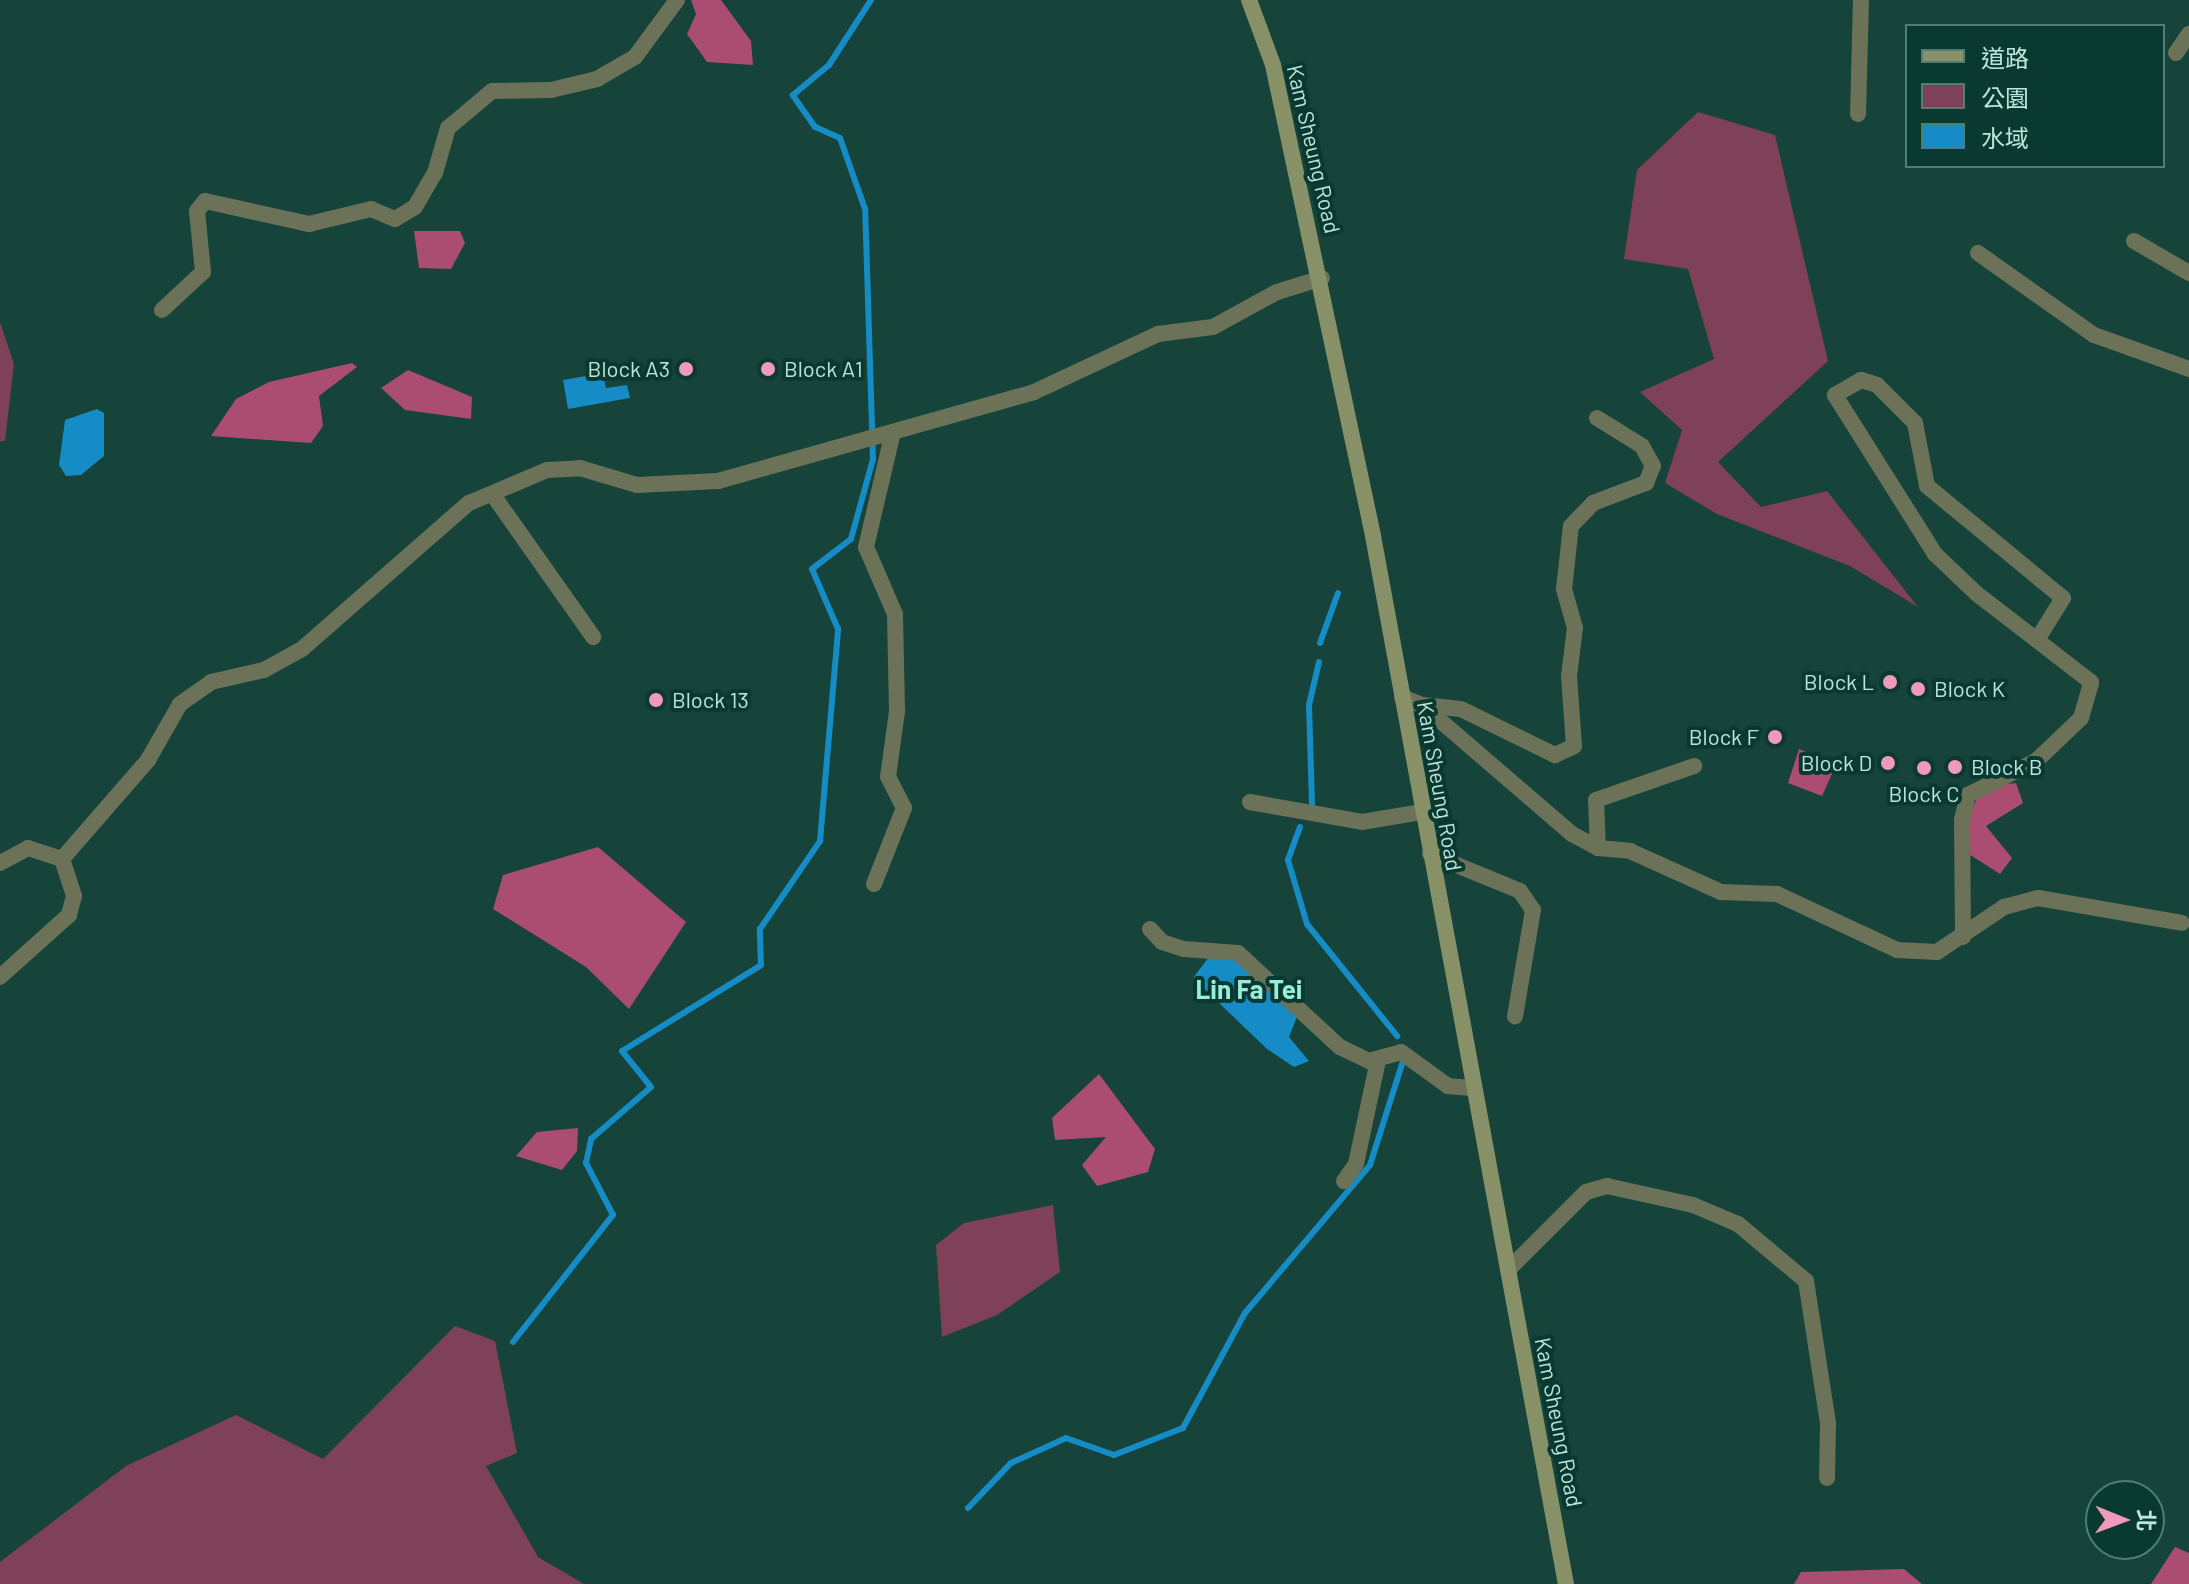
<!DOCTYPE html>
<meta charset="utf-8">
<style>
body{margin:0}
#map{position:relative;width:2189px;height:1584px;overflow:hidden;background:#16433a;font-family:Barlow,"Noto Sans TC",sans-serif}
div>[style]{position:absolute}
.green>*{inset:0;background:#7e4158}
.forest>*{inset:0;background:#aa4d71}
.water>*{inset:0;background:#158cc5}
.stream>*{height:6px;margin:-3px;padding:0 3px;transform-origin:3px;border-radius:3px;background:#158cc5}
.minor>*{height:16px;margin:-8px;padding:0 8px;transform-origin:8px;border-radius:8px;background:#6c7258}
.secondary>*{height:16px;margin:-8px;padding:0 8px;transform-origin:8px;border-radius:8px;background:#889067}
.dots>*{width:22px;height:22px;translate:-50% -50%;box-sizing:border-box;border:4px solid #093930;border-radius:50%}
span{translate:-50% -50%;white-space:nowrap;text-align:center;line-height:1.15;-webkit-text-stroke:8px #093930;paint-order:stroke}
.street-label{font-size:22px;color:#bee5da}
.poi-label{font-size:22px;color:#bee5da}
.right{translate:-100% -50%;text-align:right}
.left{translate:0 -50%;text-align:left}
.quarter-label{font-size:26px;color:#99edd9;font-weight:700}
.legend{position:absolute;left:1905px;top:24px;width:260px;height:144px;box-sizing:border-box;background:#093930;border:2px solid #517e74;margin:0;padding:10px 14px;list-style:none;font-size:24px;color:#bee5da}
.legend li{display:flex;align-items:center;gap:16px;height:40px}
.legend b{width:40px;border:2px solid #517e74}
.north{position:absolute;left:2085px;top:1480px;width:80px;height:80px;box-sizing:border-box;background:#093930;border:2px solid #517e74;border-radius:50%;rotate:91deg;font-size:22px;font-weight:700;line-height:32px;text-align:center;color:#bee5da}
.north::after{content:'';display:block;margin:auto;width:28px;height:36px;background:#ef9ab8;clip-path:polygon(50% 0,100% 100%,50% 72%,0 100%)}
</style>
<div id="map">
<div class="green">
<i style="clip-path:polygon(1698px 112px,1775px 135px,1828px 361px,1718px 462px,1761px 507px,1827px 491px,1918px 607px,1850px 566px,1717px 514px,1665px 483px,1682px 430px,1640px 392px,1714px 359px,1688px 269px,1624px 259px,1637px 170px)"></i>
<i style="clip-path:polygon(0 322px,14px 364px,5px 441px,0 441px)"></i>
<i style="clip-path:polygon(1053px 1205px,1060px 1272px,997px 1315px,942px 1337px,936px 1245px,964px 1223px)"></i>
<i style="clip-path:polygon(455px 1326px,495px 1341px,517px 1453px,486px 1466px,538px 1557px,584px 1584px,0 1584px,0 1562px,126px 1466px,236px 1415px,323px 1459px)"></i>
</div>
<div class="forest">
<i style="clip-path:polygon(691px 0,721px 0,751px 41px,753px 65px,707px 62px,687px 34px,696px 14px)"></i>
<i style="clip-path:polygon(414px 231px,460px 231px,465px 243px,451px 269px,419px 268px)"></i>
<i style="clip-path:polygon(352px 363px,357px 367px,319px 396px,323px 426px,311px 443px,211px 436px,236px 399px,269px 382px)"></i>
<i style="clip-path:polygon(408px 370px,472px 397px,471px 419px,405px 410px,381px 388px)"></i>
<i style="clip-path:polygon(1799px 749px,1836px 765px,1822px 796px,1788px 783px)"></i>
<i style="clip-path:polygon(2016px 783px,2023px 803px,1986px 826px,2012px 858px,2000px 874px,1964px 851px,1968px 816px,1983px 787px)"></i>
<i style="clip-path:polygon(598px 847px,686px 922px,629px 1009px,586px 967px,493px 909px,503px 875px)"></i>
<i style="clip-path:polygon(1099px 1074px,1155px 1149px,1148px 1172px,1097px 1186px,1082px 1165px,1106px 1137px,1055px 1140px,1052px 1118px)"></i>
<i style="clip-path:polygon(578px 1128px,577px 1151px,562px 1170px,516px 1156px,537px 1132px)"></i>
<i style="clip-path:polygon(2175px 1547px,2189px 1553px,2189px 1584px,2151px 1584px)"></i>
<i style="clip-path:polygon(1904px 1569px,1922px 1584px,1794px 1584px,1801px 1572px)"></i>
</div>
<div class="water">
<i style="clip-path:polygon(603px 373px,606px 388px,627px 385px,630px 398px,568px 409px,563px 380px)"></i>
<i style="clip-path:polygon(97px 409px,104px 413px,104px 456px,81px 475px,66px 476px,59px 465px,65px 420px)"></i>
<i style="clip-path:polygon(1212px 953px,1231px 956px,1298px 1014px,1289px 1037px,1309px 1061px,1294px 1067px,1267px 1049px,1193px 978px)"></i>
</div>
<div class="stream">
<i style="left:1320px;top:643px;width:53px;rotate:-70.2deg"></i>
<i style="left:1312px;top:805px;width:100px;rotate:-91.7deg"></i>
<i style="left:1309px;top:705px;width:44px;rotate:-76.9deg"></i>
<i style="left:1300px;top:827px;width:35px;rotate:110deg"></i>
<i style="left:1288px;top:860px;width:67px;rotate:73.5deg"></i>
<i style="left:1307px;top:924px;width:144px;rotate:51.2deg"></i>
<i style="left:513px;top:1342px;width:162px;rotate:-51.8deg"></i>
<i style="left:613px;top:1215px;width:59px;rotate:-117.4deg"></i>
<i style="left:586px;top:1163px;width:25px;rotate:-78deg"></i>
<i style="left:591px;top:1139px;width:79px;rotate:-40.9deg"></i>
<i style="left:651px;top:1087px;width:46px;rotate:-128.9deg"></i>
<i style="left:622px;top:1051px;width:163px;rotate:-31.7deg"></i>
<i style="left:761px;top:965px;width:36px;rotate:-92deg"></i>
<i style="left:760px;top:929px;width:107px;rotate:-55.7deg"></i>
<i style="left:820px;top:841px;width:213px;rotate:-85.1deg"></i>
<i style="left:838px;top:629px;width:65px;rotate:-113.4deg"></i>
<i style="left:812px;top:569px;width:49px;rotate:-37.6deg"></i>
<i style="left:851px;top:539px;width:83px;rotate:-74.6deg"></i>
<i style="left:873px;top:459px;width:250px;rotate:-91.8deg"></i>
<i style="left:865px;top:209px;width:75px;rotate:-109.4deg"></i>
<i style="left:840px;top:138px;width:27px;rotate:-156deg"></i>
<i style="left:815px;top:127px;width:39px;rotate:-125deg"></i>
<i style="left:793px;top:95px;width:47px;rotate:-39.8deg"></i>
<i style="left:829px;top:65px;width:77px;rotate:-57.1deg"></i>
<i style="left:968px;top:1508px;width:62px;rotate:-46.3deg"></i>
<i style="left:1011px;top:1463px;width:60px;rotate:-24.4deg"></i>
<i style="left:1066px;top:1438px;width:51px;rotate:19.5deg"></i>
<i style="left:1114px;top:1455px;width:74px;rotate:-21.4deg"></i>
<i style="left:1183px;top:1428px;width:131px;rotate:-61.7deg"></i>
<i style="left:1245px;top:1313px;width:194px;rotate:-49.8deg"></i>
<i style="left:1370px;top:1165px;width:109px;rotate:-72.4deg"></i>
</div>
<div class="minor">
<i style="left:2176px;top:53px;width:23px;rotate:-56deg"></i>
<i style="left:1858px;top:114px;width:114px;rotate:-88.5deg"></i>
<i style="left:2134px;top:241px;width:64px;rotate:30.2deg"></i>
<i style="left:1978px;top:253px;width:142px;rotate:35.3deg"></i>
<i style="left:2094px;top:335px;width:101px;rotate:19.7deg"></i>
<i style="left:162px;top:310px;width:56px;rotate:-42.8deg"></i>
<i style="left:203px;top:272px;width:61px;rotate:-95.6deg"></i>
<i style="left:197px;top:211px;width:13px;rotate:-51deg"></i>
<i style="left:205px;top:201px;width:107px;rotate:12.5deg"></i>
<i style="left:309px;top:224px;width:64px;rotate:-13.6deg"></i>
<i style="left:371px;top:209px;width:26px;rotate:23deg"></i>
<i style="left:395px;top:219px;width:23px;rotate:-31deg"></i>
<i style="left:415px;top:207px;width:39px;rotate:-60deg"></i>
<i style="left:435px;top:173px;width:47px;rotate:-73.9deg"></i>
<i style="left:448px;top:128px;width:57px;rotate:-40.1deg"></i>
<i style="left:492px;top:91px;width:59px;rotate:-1deg"></i>
<i style="left:551px;top:90px;width:47px;rotate:-13.4deg"></i>
<i style="left:597px;top:79px;width:44px;rotate:-30.1deg"></i>
<i style="left:635px;top:57px;width:71px;rotate:-53.6deg"></i>
<i style="left:493px;top:495px;width:174px;rotate:54.8deg"></i>
<i style="left:1402px;top:697px;width:22px;rotate:22deg"></i>
<i style="left:1422px;top:705px;width:198px;rotate:40.7deg"></i>
<i style="left:1572px;top:834px;width:30px;rotate:28deg"></i>
<i style="left:1598px;top:848px;width:32px;rotate:5deg"></i>
<i style="left:1630px;top:851px;width:100px;rotate:24.3deg"></i>
<i style="left:1721px;top:892px;width:56px;rotate:2deg"></i>
<i style="left:1777px;top:894px;width:132px;rotate:25deg"></i>
<i style="left:1897px;top:950px;width:40px;rotate:2.9deg"></i>
<i style="left:1937px;top:952px;width:81px;rotate:-33.9deg"></i>
<i style="left:2004px;top:907px;width:35px;rotate:-15deg"></i>
<i style="left:2038px;top:898px;width:146px;rotate:9.8deg"></i>
<i style="left:1422px;top:705px;width:39px;rotate:6deg"></i>
<i style="left:1461px;top:709px;width:105px;rotate:26.1deg"></i>
<i style="left:1555px;top:755px;width:21px;rotate:-25deg"></i>
<i style="left:1574px;top:746px;width:70px;rotate:-94.1deg"></i>
<i style="left:1569px;top:676px;width:48px;rotate:-82.9deg"></i>
<i style="left:1575px;top:628px;width:41px;rotate:-105.8deg"></i>
<i style="left:1564px;top:589px;width:63px;rotate:-83.7deg"></i>
<i style="left:1571px;top:526px;width:32px;rotate:-46deg"></i>
<i style="left:1593px;top:503px;width:57px;rotate:-20.7deg"></i>
<i style="left:1646px;top:483px;width:18px;rotate:-68deg"></i>
<i style="left:1653px;top:466px;width:23px;rotate:-119deg"></i>
<i style="left:1642px;top:446px;width:53px;rotate:-148.1deg"></i>
<i style="left:1250px;top:802px;width:114px;rotate:10.1deg"></i>
<i style="left:1362px;top:822px;width:61px;rotate:-9.5deg"></i>
<i style="left:1598px;top:848px;width:48px;rotate:-92.4deg"></i>
<i style="left:1596px;top:800px;width:104px;rotate:-19.1deg"></i>
<i style="left:1430px;top:854px;width:97px;rotate:22.3deg"></i>
<i style="left:1520px;top:891px;width:23px;rotate:56deg"></i>
<i style="left:1533px;top:910px;width:108px;rotate:99.6deg"></i>
<i style="left:62px;top:859px;width:131px;rotate:-49deg"></i>
<i style="left:148px;top:760px;width:64px;rotate:-60.3deg"></i>
<i style="left:180px;top:704px;width:38px;rotate:-35deg"></i>
<i style="left:211px;top:682px;width:54px;rotate:-12.8deg"></i>
<i style="left:264px;top:670px;width:43px;rotate:-28.9deg"></i>
<i style="left:302px;top:649px;width:222px;rotate:-41.2deg"></i>
<i style="left:469px;top:503px;width:85px;rotate:-22.9deg"></i>
<i style="left:547px;top:470px;width:33px;rotate:-3deg"></i>
<i style="left:580px;top:468px;width:59px;rotate:16.6deg"></i>
<i style="left:637px;top:485px;width:81px;rotate:-2.8deg"></i>
<i style="left:718px;top:481px;width:328px;rotate:-15.7deg"></i>
<i style="left:1034px;top:392px;width:137px;rotate:-25.1deg"></i>
<i style="left:1158px;top:334px;width:55px;rotate:-7.3deg"></i>
<i style="left:1213px;top:327px;width:73px;rotate:-28.7deg"></i>
<i style="left:1277px;top:292px;width:47px;rotate:-17.3deg"></i>
<i style="left:0;top:863px;width:32px;rotate:-28deg"></i>
<i style="left:28px;top:848px;width:36px;rotate:18deg"></i>
<i style="left:62px;top:859px;width:39px;rotate:72deg"></i>
<i style="left:74px;top:896px;width:20px;rotate:105deg"></i>
<i style="left:69px;top:915px;width:93px;rotate:138.1deg"></i>
<i style="left:874px;top:884px;width:82px;rotate:-68.5deg"></i>
<i style="left:904px;top:808px;width:35px;rotate:-117deg"></i>
<i style="left:888px;top:777px;width:67px;rotate:-82.2deg"></i>
<i style="left:897px;top:711px;width:97px;rotate:-91.2deg"></i>
<i style="left:895px;top:614px;width:73px;rotate:-113.4deg"></i>
<i style="left:866px;top:547px;width:118px;rotate:-76.8deg"></i>
<i style="left:1150px;top:929px;width:18px;rotate:47deg"></i>
<i style="left:1162px;top:942px;width:23px;rotate:18deg"></i>
<i style="left:1184px;top:949px;width:54px;rotate:4.2deg"></i>
<i style="left:1238px;top:953px;width:139px;rotate:42.7deg"></i>
<i style="left:1340px;top:1047px;width:41px;rotate:25.9deg"></i>
<i style="left:1377px;top:1065px;width:101px;rotate:102deg"></i>
<i style="left:1356px;top:1164px;width:21px;rotate:125deg"></i>
<i style="left:1963px;top:937px;width:117px;rotate:-90.5deg"></i>
<i style="left:1962px;top:820px;width:26px;rotate:-77deg"></i>
<i style="left:1968px;top:795px;width:76px;rotate:-26.6deg"></i>
<i style="left:2036px;top:761px;width:62px;rotate:-43.7deg"></i>
<i style="left:2081px;top:718px;width:37px;rotate:-74deg"></i>
<i style="left:2091px;top:682px;width:145px;rotate:-142.3deg"></i>
<i style="left:1976px;top:593px;width:57px;rotate:-136.4deg"></i>
<i style="left:1935px;top:554px;width:188px;rotate:-122.2deg"></i>
<i style="left:1835px;top:395px;width:30px;rotate:-30deg"></i>
<i style="left:1861px;top:380px;width:17px;rotate:17deg"></i>
<i style="left:1877px;top:385px;width:54px;rotate:45deg"></i>
<i style="left:1915px;top:423px;width:64px;rotate:79.2deg"></i>
<i style="left:1927px;top:486px;width:176px;rotate:39.5deg"></i>
<i style="left:2063px;top:598px;width:49px;rotate:121.8deg"></i>
<i style="left:1372px;top:1060px;width:30px;rotate:-15deg"></i>
<i style="left:1401px;top:1052px;width:58px;rotate:35.9deg"></i>
<i style="left:1448px;top:1086px;width:25px;rotate:5deg"></i>
<i style="left:1508px;top:1270px;width:110px;rotate:-45deg"></i>
<i style="left:1586px;top:1192px;width:22px;rotate:-16deg"></i>
<i style="left:1607px;top:1186px;width:88px;rotate:12.5deg"></i>
<i style="left:1693px;top:1205px;width:49px;rotate:22.9deg"></i>
<i style="left:1738px;top:1224px;width:89px;rotate:40deg"></i>
<i style="left:1806px;top:1281px;width:144px;rotate:81.2deg"></i>
<i style="left:1828px;top:1423px;width:55px;rotate:91deg"></i>
</div>
<div class="secondary">
<i style="left:1249px;top:0;width:69px;rotate:69.7deg"></i>
<i style="left:1273px;top:65px;width:481px;rotate:78deg"></i>
<i style="left:1373px;top:536px;width:1066px;rotate:79.57deg"></i>
</div>
<div class="dots">
<i style="left:686px;top:369px;background:#ef9ab8"></i>
<i style="left:768px;top:369px;background:#ef9ab8"></i>
<i style="left:1890px;top:682px;background:#ef9ab8"></i>
<i style="left:1918px;top:689px;background:#ef9ab8"></i>
<i style="left:656px;top:700px;background:#ef9ab8"></i>
<i style="left:1775px;top:737px;background:#ef9ab8"></i>
<i style="left:1888px;top:763px;background:#ef9ab8"></i>
<i style="left:1955px;top:767px;background:#ef9ab8"></i>
<i style="left:1924px;top:768px;background:#ef9ab8"></i>
</div>
<div class="street-label">
<span style="left:1314px;top:149px;rotate:77deg">Kam Sheung Road</span>
<span style="left:1440px;top:786px;rotate:80deg">Kam Sheung Road</span>
<span style="left:1559px;top:1422px;rotate:79deg">Kam Sheung Road</span>
</div>
<div class="poi-label">
<span class="right" style="left:670px;top:369px">Block A3</span>
<span class="left" style="left:784px;top:369px">Block A1</span>
<span class="right" style="left:1874px;top:682px">Block L</span>
<span class="left" style="left:1934px;top:689px">Block K</span>
<span class="left" style="left:672px;top:700px">Block 13</span>
<span class="right" style="left:1759px;top:737px">Block F</span>
<span class="right" style="left:1872px;top:763px">Block D</span>
<span class="left" style="left:1971px;top:767px">Block B</span>
<span style="left:1924px;top:794px">Block C</span>
</div>
<div class="quarter-label">
<span style="left:1249px;top:989px">Lin Fa Tei</span>
</div>
<ul class="legend">
<li><b style="height:10px;background:#889067"></b>道路</li>
<li><b style="height:22px;background:#7e4158"></b>公園</li>
<li><b style="height:22px;background:#158cc5"></b>水域</li>
</ul>
<div class="north">北</div>
</div>
